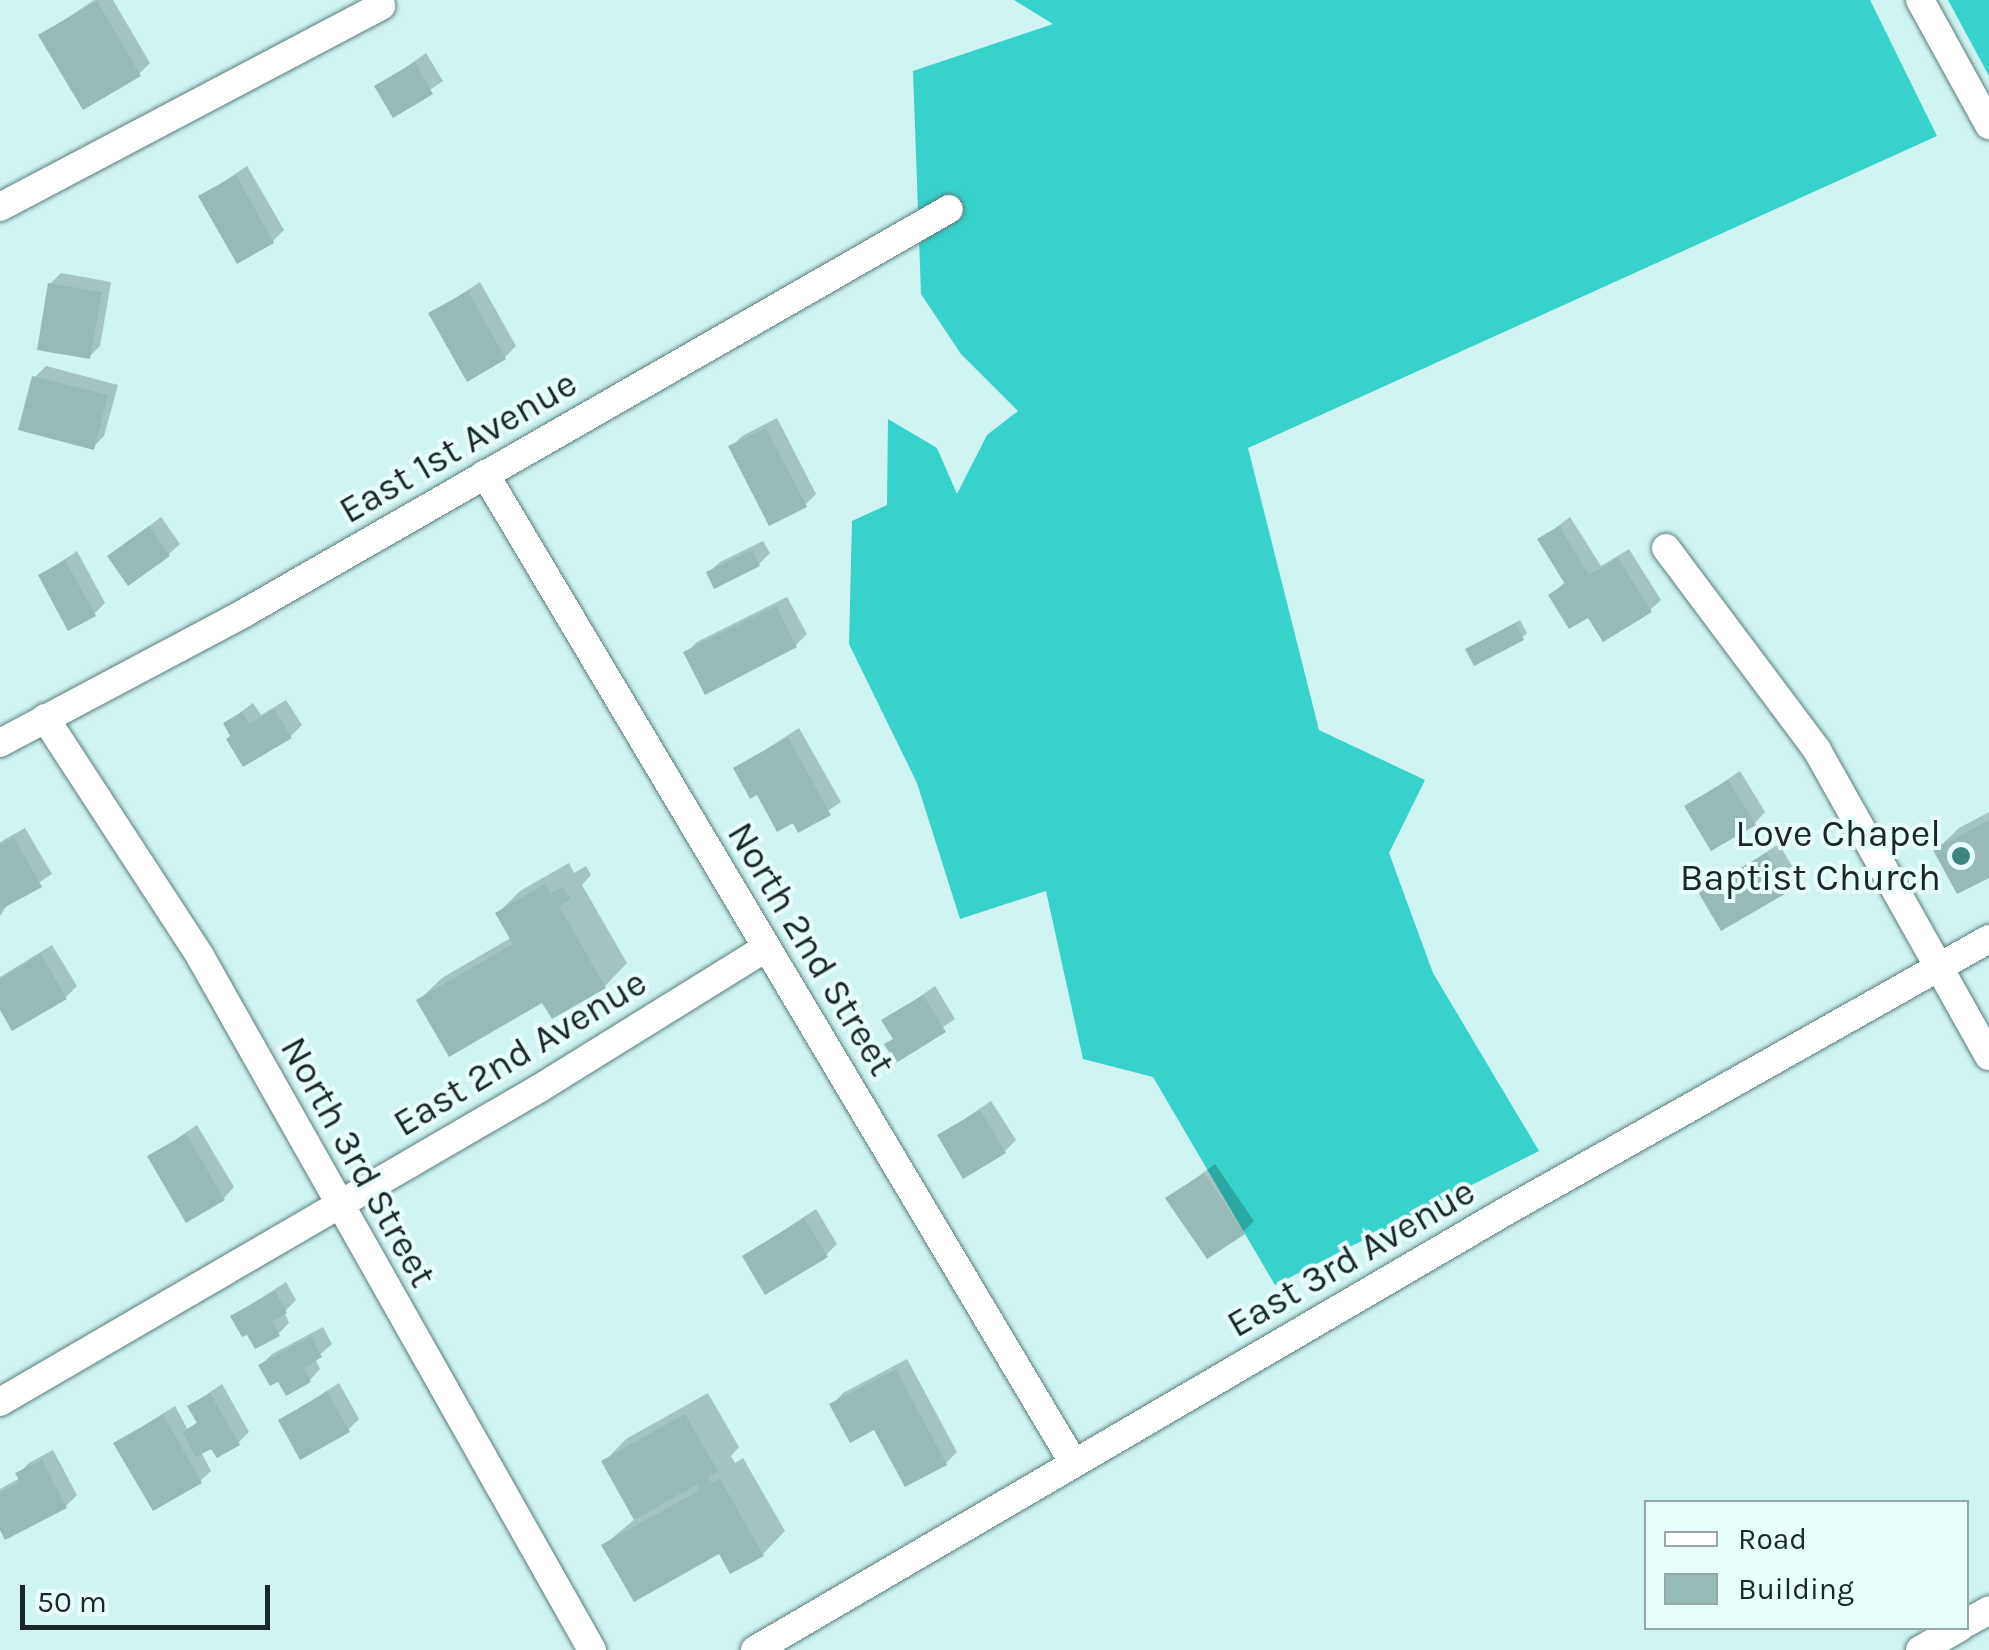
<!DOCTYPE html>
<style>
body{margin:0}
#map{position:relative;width:1989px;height:1650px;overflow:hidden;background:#cff4f1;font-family:Karla,sans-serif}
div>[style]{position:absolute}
.forest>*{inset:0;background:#37d2cc}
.shadow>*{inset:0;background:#0003}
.building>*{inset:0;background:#97bab7}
.roads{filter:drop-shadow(0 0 2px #5a7c7a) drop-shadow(0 0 2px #5a7c7a)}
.minor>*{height:28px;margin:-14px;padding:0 14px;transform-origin:14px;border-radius:14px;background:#fff}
.dots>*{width:28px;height:28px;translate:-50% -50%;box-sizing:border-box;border:5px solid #e8fefc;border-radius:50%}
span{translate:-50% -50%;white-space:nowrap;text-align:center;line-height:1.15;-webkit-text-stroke:8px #e8fefc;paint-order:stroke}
.street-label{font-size:38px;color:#192726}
.poi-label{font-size:38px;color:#192726}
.right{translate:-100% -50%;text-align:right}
.legend{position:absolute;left:1644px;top:1500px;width:325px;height:130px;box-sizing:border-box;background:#e8fefc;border:2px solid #95a8a6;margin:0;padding:12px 18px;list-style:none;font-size:30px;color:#192726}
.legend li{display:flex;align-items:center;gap:20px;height:50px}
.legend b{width:50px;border:2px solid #95a8a6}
.scale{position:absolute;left:20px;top:1585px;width:250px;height:45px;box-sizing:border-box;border:5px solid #192726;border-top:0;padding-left:12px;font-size:30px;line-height:35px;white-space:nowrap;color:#192726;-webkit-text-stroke:8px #e8fefc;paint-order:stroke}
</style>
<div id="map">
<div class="forest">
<i style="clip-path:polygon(1014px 0,1870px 0,1937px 136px,1248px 448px,1319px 730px,1425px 780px,1389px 853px,1433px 973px,1539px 1151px,1275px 1285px,1153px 1077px,1083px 1059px,1046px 891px,960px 919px,917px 783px,849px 644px,852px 521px,887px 505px,888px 419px,937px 448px,957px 494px,987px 435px,1018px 411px,961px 354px,921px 294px,913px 71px,1053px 24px)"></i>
<i style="clip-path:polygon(1948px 0,1989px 0,1989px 76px)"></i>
</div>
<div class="shadow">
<i style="clip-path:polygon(94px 0,113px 0,150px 63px,139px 74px,42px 35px)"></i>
<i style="clip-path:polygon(426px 53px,443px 81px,394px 114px,378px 87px)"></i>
<i style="clip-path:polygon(247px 166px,284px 230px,273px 241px,201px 197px)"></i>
<i style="clip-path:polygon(61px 273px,111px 282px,100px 346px,89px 357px,50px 284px)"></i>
<i style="clip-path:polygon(480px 282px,516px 346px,505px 357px,431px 314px)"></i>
<i style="clip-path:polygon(46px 366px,118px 385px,104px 436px,93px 447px,35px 377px)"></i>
<i style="clip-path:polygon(777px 418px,816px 494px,805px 505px,731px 447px,742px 436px)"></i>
<i style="clip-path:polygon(161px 517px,180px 544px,169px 554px,110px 556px)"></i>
<i style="clip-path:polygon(1570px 517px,1601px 566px,1629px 549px,1661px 600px,1650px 610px,1589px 615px,1551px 595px,1566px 581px,1540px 540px)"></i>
<i style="clip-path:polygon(763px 541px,770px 553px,759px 564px,715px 585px,709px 572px,720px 562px)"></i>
<i style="clip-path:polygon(77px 551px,105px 603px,94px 614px,41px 575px)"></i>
<i style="clip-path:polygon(787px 597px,807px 634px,796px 645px,686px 653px,697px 642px)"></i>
<i style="clip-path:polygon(1520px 620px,1527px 633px,1522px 638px,1468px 650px)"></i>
<i style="clip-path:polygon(286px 700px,302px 725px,291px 736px,233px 735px,226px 723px,253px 703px,261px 715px)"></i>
<i style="clip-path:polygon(799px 728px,841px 802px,799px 830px,736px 769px)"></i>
<i style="clip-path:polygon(1740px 771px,1765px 812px,1755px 823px,1687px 807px)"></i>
<i style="clip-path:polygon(1989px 812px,1989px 875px,1936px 850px,1959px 828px)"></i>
<i style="clip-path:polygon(25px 828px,52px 874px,9px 902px,0 916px,0 842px)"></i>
<i style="clip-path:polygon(1779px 844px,1799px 878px,1788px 889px,1702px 893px)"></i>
<i style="clip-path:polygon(569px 863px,574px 873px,586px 866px,591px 875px,582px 885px,627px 963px,605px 986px,552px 1016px,543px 1000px,419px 1000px,442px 978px,512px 937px,498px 913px,520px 891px)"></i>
<i style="clip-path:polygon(52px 945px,77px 986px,66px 997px,0 1005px,0 977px)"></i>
<i style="clip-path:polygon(935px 986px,955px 1019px,896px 1059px,895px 1037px,885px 1021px)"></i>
<i style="clip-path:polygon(991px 1101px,1016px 1140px,1005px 1151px,940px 1136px)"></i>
<i style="clip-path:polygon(197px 1125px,234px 1187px,224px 1198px,150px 1157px)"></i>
<i style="clip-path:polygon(1215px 1164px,1254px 1221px,1243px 1232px,1169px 1198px)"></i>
<i style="clip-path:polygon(816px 1209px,837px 1244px,826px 1255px,745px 1256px)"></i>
<i style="clip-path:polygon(286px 1282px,296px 1300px,284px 1312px,289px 1323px,278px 1334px,233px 1316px)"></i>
<i style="clip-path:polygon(323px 1327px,332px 1344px,315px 1359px,320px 1369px,310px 1380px,261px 1365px,272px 1354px)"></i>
<i style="clip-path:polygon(907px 1359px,957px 1452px,946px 1463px,833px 1404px,843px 1393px)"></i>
<i style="clip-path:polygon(339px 1383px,359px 1419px,348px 1430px,281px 1420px)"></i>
<i style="clip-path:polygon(222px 1384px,249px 1432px,238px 1443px,201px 1452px,211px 1471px,200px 1481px,116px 1443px,175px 1406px,188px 1430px,198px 1421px,190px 1406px)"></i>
<i style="clip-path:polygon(708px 1393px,739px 1447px,731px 1456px,735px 1463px,743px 1458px,785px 1531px,763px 1554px,731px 1571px,720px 1551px,604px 1545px,636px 1518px,604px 1462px,626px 1439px)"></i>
<i style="clip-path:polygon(53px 1450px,77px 1495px,66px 1506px,0 1525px,0 1489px,20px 1478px,18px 1474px,29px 1463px)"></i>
</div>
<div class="building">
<i style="clip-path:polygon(97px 1px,141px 76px,83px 110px,38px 35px)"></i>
<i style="clip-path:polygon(415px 62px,433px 94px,393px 118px,374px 86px)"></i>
<i style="clip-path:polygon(236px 175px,274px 243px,237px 264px,198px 196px)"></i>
<i style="clip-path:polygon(48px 283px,102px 292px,90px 359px,37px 350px)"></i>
<i style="clip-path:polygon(468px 291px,506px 359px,467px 382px,428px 313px)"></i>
<i style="clip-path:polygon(32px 376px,108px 395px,94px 450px,18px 430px)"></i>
<i style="clip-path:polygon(766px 428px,807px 507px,769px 526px,728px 446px)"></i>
<i style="clip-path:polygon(149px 526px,170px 556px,128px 586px,107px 556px)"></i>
<i style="clip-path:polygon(1559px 526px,1589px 575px,1618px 558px,1652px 612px,1603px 642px,1588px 618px,1569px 629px,1548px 595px,1565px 584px,1537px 539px)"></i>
<i style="clip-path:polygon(752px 550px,760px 566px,714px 589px,706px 572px)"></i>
<i style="clip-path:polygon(65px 560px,96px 616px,68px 631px,38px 575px)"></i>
<i style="clip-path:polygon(776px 606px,797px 647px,705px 695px,683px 652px)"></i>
<i style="clip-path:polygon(1515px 623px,1524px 640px,1474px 666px,1465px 649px)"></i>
<i style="clip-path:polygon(274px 709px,292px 738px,243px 767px,226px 739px,230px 736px,223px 723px,242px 712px,249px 724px)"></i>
<i style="clip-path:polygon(788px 737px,831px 815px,798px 833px,793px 823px,777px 832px,757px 795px,750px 799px,733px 768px)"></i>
<i style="clip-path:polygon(1728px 780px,1756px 825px,1711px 851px,1684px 806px)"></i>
<i style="clip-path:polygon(1989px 820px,1989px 878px,1957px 894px,1933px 850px)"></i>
<i style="clip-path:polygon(14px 837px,42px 887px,0 910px,0 845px)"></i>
<i style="clip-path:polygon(1767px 853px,1790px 891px,1721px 931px,1698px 892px)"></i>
<i style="clip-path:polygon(545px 884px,551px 893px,563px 887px,571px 899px,559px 906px,606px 988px,552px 1019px,542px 1003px,449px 1057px,416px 1000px,513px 944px,495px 913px)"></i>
<i style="clip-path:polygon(41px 954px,67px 999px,12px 1031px,0 1010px,0 979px)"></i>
<i style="clip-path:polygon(923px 995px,946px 1032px,896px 1063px,884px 1044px,893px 1039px,881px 1020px)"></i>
<i style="clip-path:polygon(980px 1110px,1006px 1153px,963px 1179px,937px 1135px)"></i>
<i style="clip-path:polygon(186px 1134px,225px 1200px,186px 1223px,147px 1156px)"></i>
<i style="clip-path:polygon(1204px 1173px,1245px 1234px,1207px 1259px,1165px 1198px)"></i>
<i style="clip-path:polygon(804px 1218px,828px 1257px,765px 1295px,742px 1256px)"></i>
<i style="clip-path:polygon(275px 1291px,287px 1313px,272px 1321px,280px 1336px,255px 1349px,247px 1335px,242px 1337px,230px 1316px)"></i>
<i style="clip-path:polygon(311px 1336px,322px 1357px,304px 1368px,311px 1382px,286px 1396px,278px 1382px,270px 1386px,258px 1365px)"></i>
<i style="clip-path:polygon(896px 1369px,947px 1465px,905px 1487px,874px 1430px,850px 1443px,829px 1404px)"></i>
<i style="clip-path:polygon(327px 1392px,350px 1432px,300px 1460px,278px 1420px)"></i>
<i style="clip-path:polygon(210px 1393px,240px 1445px,217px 1458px,211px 1449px,196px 1457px,182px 1432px,197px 1423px,187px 1406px)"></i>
<i style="clip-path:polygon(685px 1414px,718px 1471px,708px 1477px,712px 1483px,720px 1479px,764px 1556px,730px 1574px,719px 1554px,634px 1602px,601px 1545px,700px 1490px,696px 1485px,634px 1520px,601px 1461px)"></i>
<i style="clip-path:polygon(163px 1415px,202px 1483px,153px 1511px,113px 1443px)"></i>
<i style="clip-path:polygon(42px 1460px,67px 1508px,5px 1540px,0 1530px,0 1492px,20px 1482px,15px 1473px)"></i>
</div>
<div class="roads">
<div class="minor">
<i style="left:1920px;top:0;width:143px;rotate:61.1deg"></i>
<i style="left:0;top:207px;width:431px;rotate:-27.8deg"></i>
<i style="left:485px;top:474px;width:1150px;rotate:59.24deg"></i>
<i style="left:1666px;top:548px;width:252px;rotate:53.2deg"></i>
<i style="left:1817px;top:750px;width:351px;rotate:60.7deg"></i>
<i style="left:45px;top:718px;width:284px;rotate:56.9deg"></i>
<i style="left:200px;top:956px;width:797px;rotate:60.54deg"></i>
<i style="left:0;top:743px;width:279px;rotate:-28deg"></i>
<i style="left:246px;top:612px;width:810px;rotate:-29.82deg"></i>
<i style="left:0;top:1402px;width:625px;rotate:-30.18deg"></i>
<i style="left:540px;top:1088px;width:266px;rotate:-31.8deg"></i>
<i style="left:1966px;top:1623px;width:26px;rotate:-29deg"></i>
<i style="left:755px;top:1650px;width:872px;rotate:-30.3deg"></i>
<i style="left:1508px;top:1210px;width:552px;rotate:-29.4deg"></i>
<i style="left:1920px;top:1650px;width:45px;rotate:-29.4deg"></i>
</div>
</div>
<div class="dots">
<i style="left:1961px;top:856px;background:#3d8581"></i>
</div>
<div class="street-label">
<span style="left:458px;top:447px;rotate:-30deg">East 1st Avenue</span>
<span style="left:811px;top:949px;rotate:59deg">North 2nd Street</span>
<span style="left:520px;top:1053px;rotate:-31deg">East 2nd Avenue</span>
<span style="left:358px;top:1162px;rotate:61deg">North 3rd Street</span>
<span style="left:1351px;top:1258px;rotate:-30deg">East 3rd Avenue</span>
</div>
<div class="poi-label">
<span class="right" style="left:1941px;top:856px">Love Chapel<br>Baptist Church</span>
</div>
<ul class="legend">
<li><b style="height:12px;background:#fff"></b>Road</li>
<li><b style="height:28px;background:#97bab7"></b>Building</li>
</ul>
<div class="scale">50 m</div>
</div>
